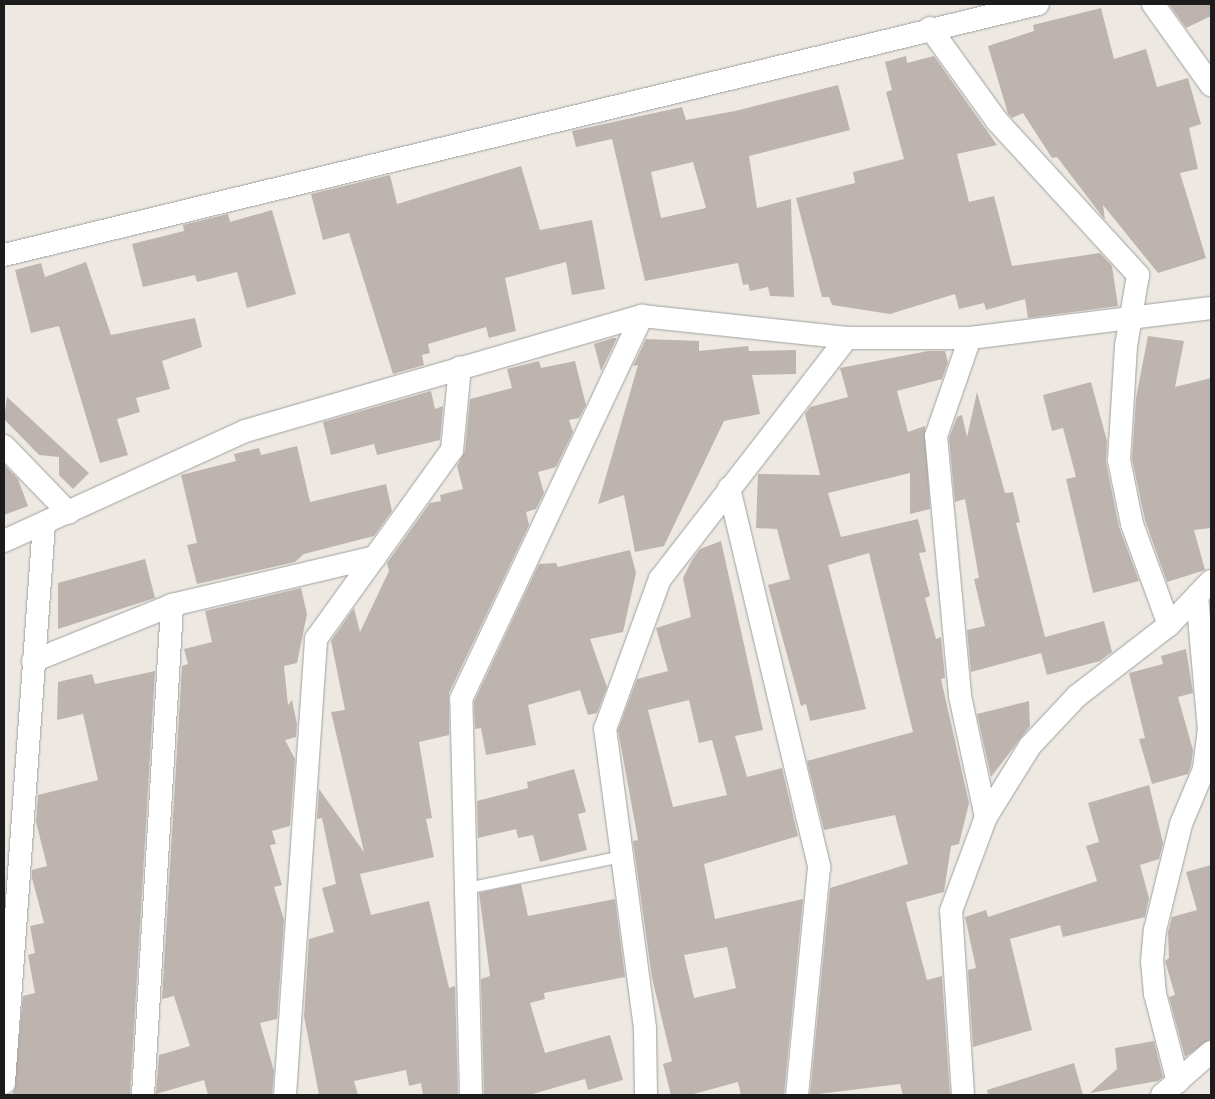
<!DOCTYPE html>
<style>
body{margin:0}
#map{position:relative;width:1215px;height:1099px;overflow:hidden;background:#ede9e2;font-family:Lato,sans-serif}
div>[style]{position:absolute}
.building>*{inset:0;background:#bdb4af}
.roads{filter:drop-shadow(0 0 1px #a0a0a0) drop-shadow(0 0 1px #a0a0a0)}
.lane>*{height:11px;margin:-5.5px;padding:0 5.5px;transform-origin:5.5px;border-radius:5.5px;background:#fff}
.street>*{height:22px;margin:-11px;padding:0 11px;transform-origin:11px;border-radius:11px;background:#fff}
span{translate:-50% -50%;white-space:nowrap;text-align:center;line-height:1.15;-webkit-text-stroke:4.5px #fff;paint-order:stroke}
.frame{position:absolute;inset:0;border:5px solid #1c1c1c;pointer-events:none}
</style>
<div id="map">
<div class="building">
<i style="clip-path:polygon(1169px 4px,1211px 4px,1211px 16px,1186px 28px)"></i>
<i style="clip-path:polygon(1101px 8px,1114px 59px,1146px 49px,1157px 87px,1188px 78px,1201px 124px,1189px 128px,1198px 169px,1180px 173px,1206px 258px,1158px 273px,1103px 205px,1105px 220px,1057px 157px,1052px 158px,1023px 113px,1012px 118px,1008px 114px,988px 46px,1034px 31px,1033px 25px)"></i>
<i style="clip-path:polygon(906px 56px,907px 63px,934px 56px,997px 145px,957px 154px,969px 202px,994px 196px,1012px 266px,1100px 253px,1112px 266px,1118px 306px,1028px 318px,1025px 299px,986px 310px,984px 303px,959px 309px,955px 294px,890px 314px,832px 305px,829px 297px,822px 297px,796px 198px,855px 183px,853px 172px,904px 159px,886px 92px,892px 90px,885px 62px)"></i>
<i style="clip-path:polygon(evenodd,838px 85px,850px 130px,749px 156px,757px 208px,791px 199px,794px 297px,770px 296px,768px 287px,750px 291px,748px 284px,743px 285px,738px 263px,645px 281px,612px 139px,576px 147px,572px 131px,682px 107px,686px 120px,735px 111px,838px 85px,693px 162px,706px 208px,661px 218px,651px 172px,693px 162px)"></i>
<i style="clip-path:polygon(521px 166px,540px 230px,592px 220px,605px 289px,572px 295px,566px 262px,505px 278px,516px 331px,489px 338px,486px 327px,428px 344px,430px 353px,422px 355px,424px 365px,393px 374px,349px 233px,323px 240px,311px 194px,390px 175px,397px 204px)"></i>
<i style="clip-path:polygon(272px 210px,296px 294px,247px 308px,237px 272px,197px 282px,195px 275px,143px 287px,132px 244px,184px 231px,183px 225px,228px 214px,230px 222px)"></i>
<i style="clip-path:polygon(86px 262px,111px 335px,195px 318px,202px 347px,162px 361px,170px 389px,136px 398px,140px 412px,117px 419px,128px 455px,100px 463px,59px 326px,31px 333px,15px 270px,41px 263px,45px 277px)"></i>
<i style="clip-path:polygon(1148px 336px,1184px 341px,1175px 387px,1211px 378px,1211px 528px,1194px 530px,1205px 570px,1167px 582px,1145px 520px,1132px 459px,1136px 398px)"></i>
<i style="clip-path:polygon(613px 338px,617px 338px,601px 371px,594px 344px)"></i>
<i style="clip-path:polygon(646px 339px,699px 341px,699px 351px,748px 346px,749px 351px,796px 350px,796px 374px,752px 375px,760px 414px,724px 421px,664px 546px,635px 552px,624px 495px,598px 504px,638px 365px,633px 366px)"></i>
<i style="clip-path:polygon(928px 351px,945px 351px,948px 362px,942px 379px,897px 391px,908px 432px,925px 426px,930px 509px,910px 514px,910px 473px,828px 493px,841px 537px,918px 519px,926px 552px,919px 553px,930px 596px,925px 598px,936px 639px,941px 637px,945px 678px,941px 679px,969px 803px,959px 844px,951px 846px,944px 892px,906px 902px,927px 980px,942px 976px,950px 1095px,903px 1095px,900px 1084px,810px 1095px,830px 888px,908px 864px,895px 815px,824px 830px,807px 761px,913px 732px,869px 553px,828px 565px,866px 709px,810px 721px,806px 704px,801px 706px,768px 585px,790px 579px,777px 529px,756px 528px,758px 474px,820px 475px,805px 414px,810px 407px,848px 397px,840px 368px)"></i>
<i style="clip-path:polygon(539px 361px,541px 368px,575px 361px,586px 405px,579px 418px,569px 420px,573px 432px,556px 467px,538px 472px,544px 493px,536px 509px,526px 512px,529px 525px,449px 693px,449px 735px,419px 742px,432px 818px,426px 819px,434px 857px,360px 874px,371px 915px,429px 901px,449px 988px,455px 986px,458px 1095px,423px 1095px,421px 1083px,409px 1086px,406px 1070px,354px 1081px,358px 1095px,319px 1095px,304px 1016px,309px 939px,334px 932px,322px 888px,336px 884px,322px 818px,317px 819px,319px 789px,364px 852px,331px 712px,345px 710px,331px 641px,354px 608px,360px 632px,389px 571px,387px 563px,430px 503px,441px 501px,440px 495px,463px 489px,457px 466px,465px 451px,470px 399px,512px 388px,507px 369px)"></i>
<i style="clip-path:polygon(1091px 382px,1107px 441px,1106px 462px,1119px 527px,1139px 581px,1093px 593px,1066px 479px,1076px 477px,1063px 428px,1052px 431px,1043px 395px)"></i>
<i style="clip-path:polygon(431px 391px,435px 409px,443px 406px,440px 440px,377px 455px,374px 444px,331px 455px,323px 422px)"></i>
<i style="clip-path:polygon(977px 392px,1005px 493px,1013px 492px,1020px 522px,1016px 523px,1045px 637px,1104px 621px,1112px 652px,1100px 661px,1047px 675px,1041px 653px,971px 672px,967px 630px,985px 626px,974px 579px,979px 578px,965px 499px,955px 502px,949px 438px,957px 417px,962px 415px,967px 437px)"></i>
<i style="clip-path:polygon(7px 397px,89px 473px,73px 489px,59px 475px,59px 457px,39px 455px,4px 419px)"></i>
<i style="clip-path:polygon(297px 446px,310px 502px,386px 484px,392px 511px,374px 536px,304px 554px,295px 562px,197px 584px,187px 545px,197px 543px,181px 475px,236px 461px,234px 454px,259px 448px,261px 455px)"></i>
<i style="clip-path:polygon(4px 465px,18px 479px,28px 506px,4px 515px)"></i>
<i style="clip-path:polygon(evenodd,721px 541px,763px 730px,735px 736px,747px 777px,782px 768px,798px 836px,704px 864px,715px 919px,803px 899px,784px 1095px,741px 1095px,738px 1082px,690px 1095px,671px 1095px,663px 1064px,672px 1061px,652px 978px,633px 841px,638px 840px,618px 730px,637px 679px,668px 671px,656px 628px,691px 617px,683px 578px,692px 560px,700px 549px,721px 541px,689px 700px,699px 743px,712px 740px,727px 795px,673px 807px,648px 710px,689px 700px,721px 541px,727px 947px,736px 988px,694px 998px,684px 955px,727px 947px)"></i>
<i style="clip-path:polygon(630px 550px,636px 573px,623px 632px,590px 639px,607px 687px,597px 713px,588px 715px,580px 690px,528px 705px,536px 745px,486px 755px,481px 728px,475px 729px,474px 702px,539px 564px,556px 563px,558px 567px)"></i>
<i style="clip-path:polygon(145px 559px,155px 598px,58px 629px,58px 583px)"></i>
<i style="clip-path:polygon(301px 588px,307px 614px,297px 663px,284px 666px,288px 705px,292px 700px,297px 724px,296px 737px,285px 740px,295px 759px,290px 826px,272px 831px,276px 844px,270px 845px,282px 885px,274px 887px,284px 920px,277px 1019px,260px 1023px,274px 1071px,272px 1095px,208px 1095px,204px 1080px,156px 1094px,159px 1055px,190px 1046px,174px 996px,162px 999px,182px 666px,188px 664px,184px 649px,212px 642px,205px 611px)"></i>
<i style="clip-path:polygon(1186px 649px,1193px 693px,1178px 697px,1193px 750px,1191px 766px,1188px 774px,1152px 784px,1139px 739px,1145px 738px,1129px 673px,1163px 664px,1161px 656px)"></i>
<i style="clip-path:polygon(155px 671px,130px 1095px,13px 1095px,23px 996px,35px 993px,28px 955px,35px 953px,30px 926px,44px 923px,32px 878px,32px 870px,47px 866px,36px 822px,38px 795px,98px 780px,83px 714px,57px 720px,58px 682px,92px 674px,95px 684px)"></i>
<i style="clip-path:polygon(1029px 701px,1030px 726px,991px 777px,977px 714px)"></i>
<i style="clip-path:polygon(574px 769px,586px 812px,578px 814px,587px 850px,540px 862px,533px 835px,518px 838px,516px 829px,478px 838px,477px 801px,528px 788px,527px 782px)"></i>
<i style="clip-path:polygon(1149px 785px,1163px 843px,1159px 859px,1140px 865px,1149px 898px,1145px 917px,1063px 937px,1060px 925px,1010px 939px,1032px 1030px,973px 1047px,968px 970px,976px 968px,965px 917px,986px 910px,988px 917px,1097px 881px,1086px 846px,1099px 842px,1088px 803px)"></i>
<i style="clip-path:polygon(1211px 865px,1211px 1039px,1185px 1057px,1169px 997px,1175px 995px,1165px 961px,1169px 958px,1168px 932px,1172px 917px,1197px 910px,1186px 872px)"></i>
<i style="clip-path:polygon(521px 884px,528px 916px,615px 899px,625px 977px,544px 993px,545px 999px,530px 1003px,545px 1053px,610px 1035px,623px 1080px,588px 1090px,585px 1079px,529px 1095px,484px 1095px,481px 979px,490px 976px,479px 893px)"></i>
<i style="clip-path:polygon(1154px 1041px,1163px 1077px,1158px 1081px,1090px 1093px,1117px 1069px,1115px 1048px)"></i>
<i style="clip-path:polygon(1074px 1063px,1083px 1095px,988px 1095px,987px 1090px)"></i>
</div>
<div class="roads">
<div class="lane">
<i style="left:466px;top:888px;width:159px;rotate:-11.6deg"></i>
</div>
<div class="street">
<i style="left:1153px;top:4px;width:100px;rotate:54.4deg"></i>
<i style="left:930px;top:28px;width:115px;rotate:54.2deg"></i>
<i style="left:997px;top:121px;width:209px;rotate:47.5deg"></i>
<i style="left:1138px;top:275px;width:72px;rotate:99.6deg"></i>
<i style="left:1126px;top:346px;width:114px;rotate:93.5deg"></i>
<i style="left:1119px;top:460px;width:65px;rotate:78.5deg"></i>
<i style="left:1132px;top:524px;width:108px;rotate:69.9deg"></i>
<i style="left:4px;top:255px;width:1064px;rotate:-13.64deg"></i>
<i style="left:970px;top:338px;width:104px;rotate:109.1deg"></i>
<i style="left:936px;top:436px;width:261px;rotate:84.7deg"></i>
<i style="left:960px;top:696px;width:124px;rotate:77.9deg"></i>
<i style="left:4px;top:446px;width:93px;rotate:45.9deg"></i>
<i style="left:729px;top:488px;width:390px;rotate:76.6deg"></i>
<i style="left:819px;top:867px;width:229px;rotate:95.5deg"></i>
<i style="left:4px;top:541px;width:265px;rotate:-24.5deg"></i>
<i style="left:245px;top:431px;width:413px;rotate:-16.2deg"></i>
<i style="left:642px;top:316px;width:206px;rotate:6.1deg"></i>
<i style="left:847px;top:338px;width:123px"></i>
<i style="left:970px;top:338px;width:243px;rotate:-7.1deg"></i>
<i style="left:33px;top:661px;width:150px;rotate:-21.9deg"></i>
<i style="left:172px;top:605px;width:209px;rotate:-13.3deg"></i>
<i style="left:1178px;top:1082px;width:91px;rotate:-104.6deg"></i>
<i style="left:1155px;top:994px;width:32px;rotate:-95deg"></i>
<i style="left:1152px;top:962px;width:32px;rotate:-85deg"></i>
<i style="left:1155px;top:930px;width:109px;rotate:-76.2deg"></i>
<i style="left:1181px;top:824px;width:60px;rotate:-67.3deg"></i>
<i style="left:1204px;top:769px;width:39px;rotate:-83deg"></i>
<i style="left:1209px;top:730px;width:135px;rotate:-95.1deg"></i>
<i style="left:4px;top:1083px;width:560px;rotate:-85.91deg"></i>
<i style="left:143px;top:1095px;width:491px;rotate:-86.6deg"></i>
<i style="left:285px;top:1095px;width:457px;rotate:-86.1deg"></i>
<i style="left:316px;top:639px;width:233px;rotate:-54.3deg"></i>
<i style="left:452px;top:450px;width:83px;rotate:-84.5deg"></i>
<i style="left:471px;top:1095px;width:396px;rotate:-91.4deg"></i>
<i style="left:461px;top:699px;width:424px;rotate:-64.7deg"></i>
<i style="left:646px;top:1095px;width:67px;rotate:-90.9deg"></i>
<i style="left:645px;top:1028px;width:302px;rotate:-97.6deg"></i>
<i style="left:605px;top:729px;width:160px;rotate:-69.9deg"></i>
<i style="left:660px;top:579px;width:305px;rotate:-52.2deg"></i>
<i style="left:963px;top:1095px;width:184px;rotate:-93.7deg"></i>
<i style="left:951px;top:911px;width:100px;rotate:-69.6deg"></i>
<i style="left:986px;top:817px;width:84px;rotate:-58.2deg"></i>
<i style="left:1030px;top:746px;width:69px;rotate:-46.8deg"></i>
<i style="left:1077px;top:696px;width:116px;rotate:-37.7deg"></i>
<i style="left:1169px;top:625px;width:61px;rotate:-46.3deg"></i>
<i style="left:1162px;top:1095px;width:65px;rotate:-41.3deg"></i>
</div>
</div>
<div class="frame"></div>
</div>
